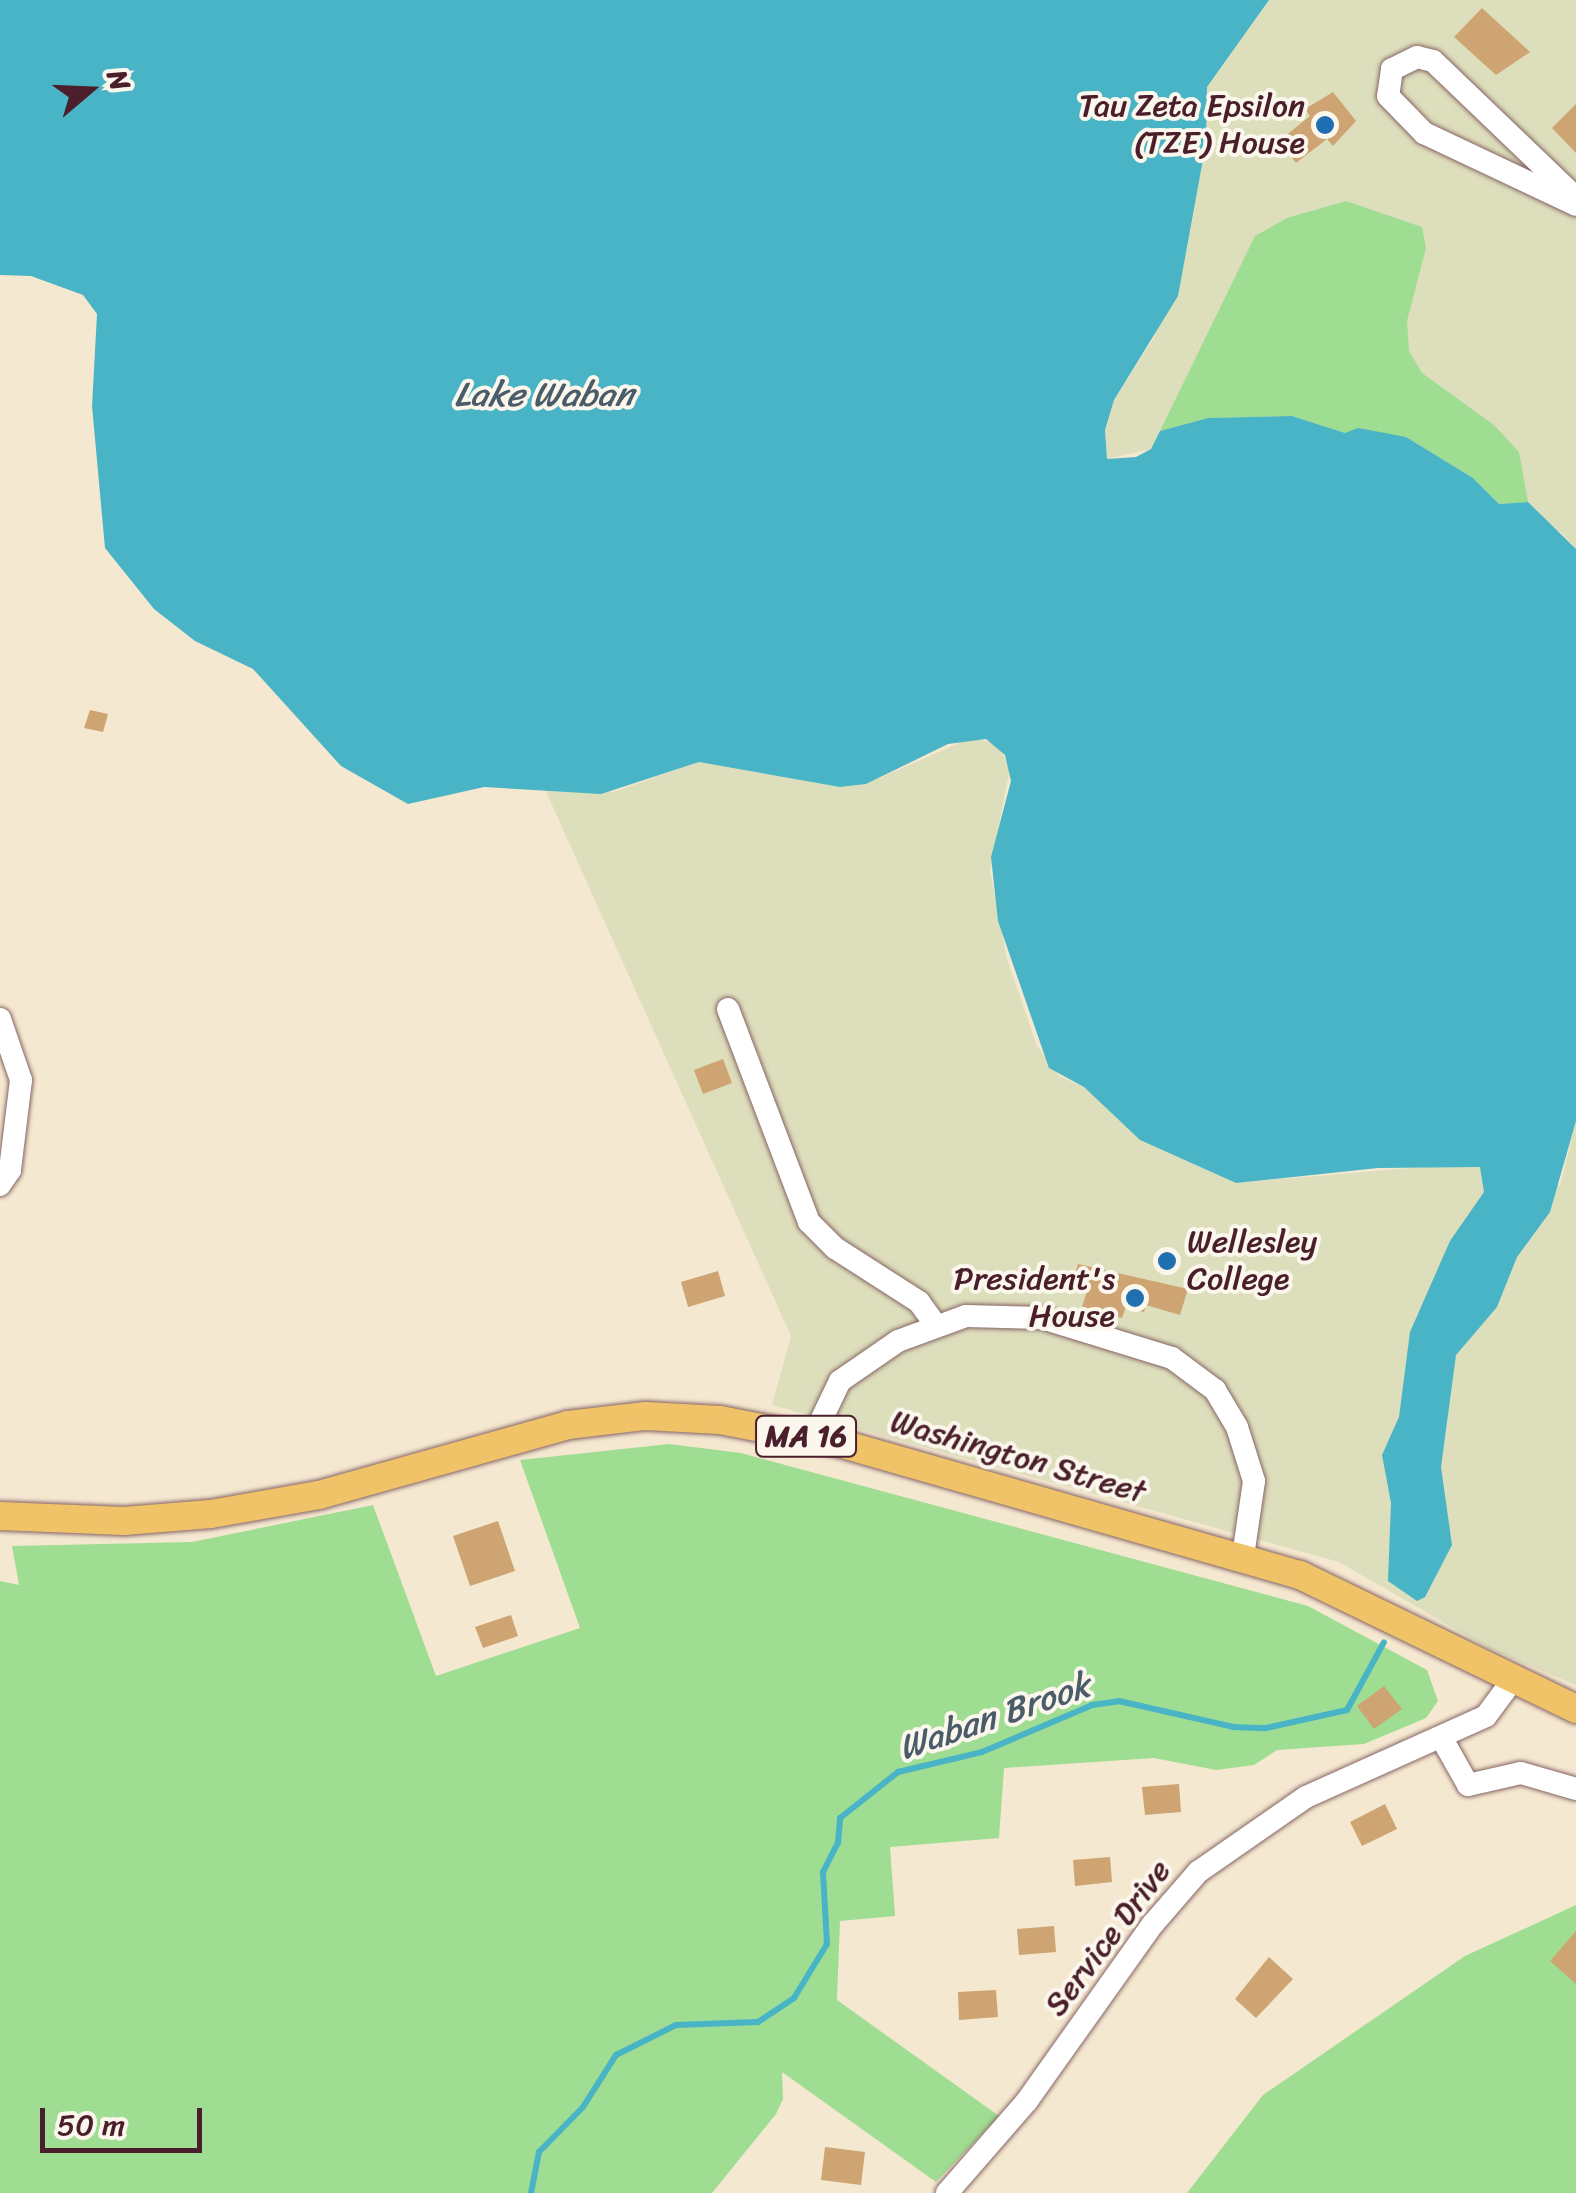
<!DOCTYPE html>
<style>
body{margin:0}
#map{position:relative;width:1576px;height:2193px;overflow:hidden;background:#f5e8d1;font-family:Sriracha,sans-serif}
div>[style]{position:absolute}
.built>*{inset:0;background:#dddebc}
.green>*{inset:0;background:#9fdd92}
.water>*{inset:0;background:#49b4c5}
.stream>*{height:6px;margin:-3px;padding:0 3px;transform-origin:3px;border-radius:3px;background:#49b4c5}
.building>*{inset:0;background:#cda472}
.roads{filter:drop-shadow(0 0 2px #866565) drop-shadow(0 0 2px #866565)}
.minor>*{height:22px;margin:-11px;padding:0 11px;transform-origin:11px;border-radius:11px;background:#fff}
.major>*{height:28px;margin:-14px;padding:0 14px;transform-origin:14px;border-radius:14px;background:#f1c369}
.dots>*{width:28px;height:28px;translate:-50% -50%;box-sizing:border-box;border:5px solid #fbf7ec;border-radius:50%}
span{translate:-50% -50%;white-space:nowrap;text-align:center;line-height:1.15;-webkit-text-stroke:8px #fbf7ec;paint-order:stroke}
.shield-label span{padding:2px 8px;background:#fbf7ec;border:2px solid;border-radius:8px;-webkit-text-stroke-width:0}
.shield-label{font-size:30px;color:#4a1f2b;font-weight:700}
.poi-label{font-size:32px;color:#4a1f2b}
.right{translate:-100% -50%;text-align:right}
.left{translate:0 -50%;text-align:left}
.street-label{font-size:32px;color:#4a1f2b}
.water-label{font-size:35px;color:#4a5b69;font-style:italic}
.north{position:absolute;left:40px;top:40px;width:100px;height:100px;-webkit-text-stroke:8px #fbf7ec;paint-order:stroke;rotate:71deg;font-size:28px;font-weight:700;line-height:40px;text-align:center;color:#4a1f2b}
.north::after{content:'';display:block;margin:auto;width:35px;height:45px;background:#4a1f2b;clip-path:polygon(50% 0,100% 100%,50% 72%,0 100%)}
.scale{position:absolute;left:40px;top:2108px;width:162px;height:45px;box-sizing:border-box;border:5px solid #4a1f2b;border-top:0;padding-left:12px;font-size:30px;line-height:35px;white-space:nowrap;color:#4a1f2b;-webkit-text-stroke:8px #fbf7ec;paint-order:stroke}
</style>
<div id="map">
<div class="built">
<i style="clip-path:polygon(1269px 0,1576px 0,1576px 549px,1561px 532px,1151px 449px,1107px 459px,1105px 430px,1114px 400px,1155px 336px,1206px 143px,1207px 87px)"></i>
<i style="clip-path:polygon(973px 737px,998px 745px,1010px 768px,990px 870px,1007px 959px,1037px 1046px,1059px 1076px,1084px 1087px,1140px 1140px,1236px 1183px,1469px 1163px,1560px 1186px,1576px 1121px,1576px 1685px,1488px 1648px,1339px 1562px,772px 1405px,791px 1336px,543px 785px,613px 792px,699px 762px,840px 787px,866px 784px)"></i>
</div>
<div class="green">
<i style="clip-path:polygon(1346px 201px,1422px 227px,1426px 248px,1407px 321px,1409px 351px,1422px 373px,1494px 425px,1519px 452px,1528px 502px,1499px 504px,1473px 478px,1406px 437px,1345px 433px,1292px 416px,1208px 418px,1160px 431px,1255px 236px,1287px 218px)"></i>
<i style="clip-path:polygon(669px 1444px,741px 1453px,1308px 1606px,1427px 1670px,1438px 1701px,1426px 1718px,1364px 1744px,1277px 1750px,1254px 1765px,1216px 1770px,1154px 1758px,1004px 1768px,999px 1838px,890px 1847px,895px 1916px,840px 1921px,837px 2000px,999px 2116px,936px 2182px,782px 2072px,783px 2099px,776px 2114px,712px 2193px,0 2193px,0 1581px,19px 1585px,12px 1546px,192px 1542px,373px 1505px,436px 1676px,580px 1628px,520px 1460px)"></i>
<i style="clip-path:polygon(1576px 1905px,1576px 2193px,1187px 2193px,1263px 2095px,1465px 1956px)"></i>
</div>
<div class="water">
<i style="clip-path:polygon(0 0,1269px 0,1207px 87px,1206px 143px,1178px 296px,1114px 400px,1105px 430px,1107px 459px,1136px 457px,1151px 449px,1160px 431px,1208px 418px,1292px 416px,1345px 433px,1358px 428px,1406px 437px,1473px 478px,1499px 504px,1528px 502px,1576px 549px,1576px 1121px,1550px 1212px,1517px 1257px,1497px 1307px,1456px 1355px,1441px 1467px,1452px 1545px,1425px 1597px,1417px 1601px,1388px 1581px,1391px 1503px,1382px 1455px,1399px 1417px,1410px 1332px,1450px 1241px,1484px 1192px,1480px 1167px,1378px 1168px,1236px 1183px,1140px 1140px,1084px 1087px,1049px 1068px,998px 921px,991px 857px,1011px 781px,1005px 755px,986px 739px,948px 744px,866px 784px,840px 787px,699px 762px,601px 794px,484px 787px,408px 804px,341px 766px,253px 669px,195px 641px,154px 609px,105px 548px,92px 406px,97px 314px,83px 295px,31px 276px,0 275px)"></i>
</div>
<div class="stream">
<i style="left:531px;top:2193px;width:42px;rotate:-79deg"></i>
<i style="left:539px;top:2152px;width:63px;rotate:-45.6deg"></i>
<i style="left:583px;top:2107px;width:62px;rotate:-57.6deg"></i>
<i style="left:616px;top:2055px;width:67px;rotate:-26.6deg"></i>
<i style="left:676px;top:2025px;width:82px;rotate:-2.1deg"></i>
<i style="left:758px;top:2022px;width:43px;rotate:-33.7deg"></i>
<i style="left:794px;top:1998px;width:63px;rotate:-58.6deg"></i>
<i style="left:827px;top:1944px;width:72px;rotate:-93.2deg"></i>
<i style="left:823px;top:1872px;width:33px;rotate:-63deg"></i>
<i style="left:838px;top:1843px;width:25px;rotate:-85deg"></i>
<i style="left:840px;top:1818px;width:74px;rotate:-38.4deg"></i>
<i style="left:898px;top:1772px;width:86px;rotate:-13.4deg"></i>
<i style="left:982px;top:1752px;width:120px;rotate:-23.1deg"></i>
<i style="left:1092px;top:1705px;width:27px;rotate:-8deg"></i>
<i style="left:1119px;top:1701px;width:117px;rotate:12.8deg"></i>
<i style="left:1233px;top:1727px;width:33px;rotate:2deg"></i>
<i style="left:1266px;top:1728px;width:83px;rotate:-12.5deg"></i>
<i style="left:1347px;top:1710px;width:77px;rotate:-61.4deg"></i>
</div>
<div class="building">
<i style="clip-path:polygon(1482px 8px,1530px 52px,1496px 75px,1454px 37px)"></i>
<i style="clip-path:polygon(1333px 92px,1356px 121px,1333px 146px,1327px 139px,1296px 163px,1279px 141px,1310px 116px,1305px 109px)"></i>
<i style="clip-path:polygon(1576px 104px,1576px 153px,1552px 128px)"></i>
<i style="clip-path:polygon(90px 710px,108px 714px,103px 732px,84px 728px)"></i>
<i style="clip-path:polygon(723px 1059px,732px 1083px,703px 1094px,694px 1070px)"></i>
<i style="clip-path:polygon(1078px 1264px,1188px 1289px,1180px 1315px,1146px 1305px,1144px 1312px,1126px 1307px,1122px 1318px,1082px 1307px,1087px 1291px,1071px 1286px)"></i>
<i style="clip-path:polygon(718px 1271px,725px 1296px,688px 1307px,681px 1282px)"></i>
<i style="clip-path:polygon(498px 1521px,515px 1571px,470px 1586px,453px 1536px)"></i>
<i style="clip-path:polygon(511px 1615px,518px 1636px,483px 1648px,475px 1627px)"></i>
<i style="clip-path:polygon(1384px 1686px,1402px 1709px,1374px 1729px,1357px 1706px)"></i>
<i style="clip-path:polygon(1179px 1784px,1181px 1812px,1145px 1815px,1142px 1787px)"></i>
<i style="clip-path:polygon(1385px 1804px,1397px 1829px,1362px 1846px,1350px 1822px)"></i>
<i style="clip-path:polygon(1110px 1857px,1112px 1882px,1075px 1886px,1073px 1860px)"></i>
<i style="clip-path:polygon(1054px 1926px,1056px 1952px,1019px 1955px,1017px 1929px)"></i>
<i style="clip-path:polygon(1576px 1931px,1576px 1984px,1550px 1961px)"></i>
<i style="clip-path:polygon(1269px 1957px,1293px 1979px,1256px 2018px,1235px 1999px)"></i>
<i style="clip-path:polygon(996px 1990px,998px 2017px,959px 2020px,958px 1992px)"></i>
<i style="clip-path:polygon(825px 2147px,865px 2152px,861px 2185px,821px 2180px)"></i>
</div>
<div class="roads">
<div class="minor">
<i style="left:1576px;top:198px;width:198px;rotate:-136.2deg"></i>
<i style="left:1433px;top:61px;width:16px;rotate:-166deg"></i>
<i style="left:1417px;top:57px;width:28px;rotate:154deg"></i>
<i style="left:1392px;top:69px;width:27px;rotate:98deg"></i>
<i style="left:1388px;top:96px;width:52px;rotate:45.8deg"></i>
<i style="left:1424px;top:133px;width:168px;rotate:25.3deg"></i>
<i style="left:728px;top:1009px;width:228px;rotate:69.2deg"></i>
<i style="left:809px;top:1222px;width:37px;rotate:45deg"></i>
<i style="left:835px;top:1248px;width:100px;rotate:32.7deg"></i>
<i style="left:919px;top:1302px;width:27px;rotate:54deg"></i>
<i style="left:0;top:1019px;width:65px;rotate:71deg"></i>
<i style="left:21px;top:1080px;width:91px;rotate:97deg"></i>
<i style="left:10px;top:1170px;width:18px;rotate:124deg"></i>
<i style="left:813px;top:1437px;width:62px;rotate:-64.3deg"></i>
<i style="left:840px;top:1381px;width:70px;rotate:-34.6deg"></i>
<i style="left:898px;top:1341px;width:72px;rotate:-20.2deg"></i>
<i style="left:966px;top:1316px;width:76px;rotate:1.5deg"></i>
<i style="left:1042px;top:1318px;width:136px;rotate:17.1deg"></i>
<i style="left:1172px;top:1358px;width:54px;rotate:36.7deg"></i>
<i style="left:1215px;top:1390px;width:43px;rotate:59.3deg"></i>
<i style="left:1237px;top:1427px;width:57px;rotate:72.5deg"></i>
<i style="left:1254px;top:1481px;width:76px;rotate:98.3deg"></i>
<i style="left:1441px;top:1737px;width:55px;rotate:60.6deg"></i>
<i style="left:1468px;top:1785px;width:54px;rotate:-12.8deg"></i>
<i style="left:1521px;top:1773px;width:57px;rotate:16.2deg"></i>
<i style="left:947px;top:2193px;width:122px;rotate:-49deg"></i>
<i style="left:1027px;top:2101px;width:217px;rotate:-54.6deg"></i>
<i style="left:1153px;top:1924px;width:69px;rotate:-49.1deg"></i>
<i style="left:1198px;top:1872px;width:131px;rotate:-34.8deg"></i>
<i style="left:1306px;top:1797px;width:197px;rotate:-24.2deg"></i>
<i style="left:1486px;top:1716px;width:44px;rotate:-53.4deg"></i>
</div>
<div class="major">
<i style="left:0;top:1516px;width:124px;rotate:2.3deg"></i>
<i style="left:124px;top:1521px;width:87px;rotate:-4.6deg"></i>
<i style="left:211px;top:1514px;width:110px;rotate:-10deg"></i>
<i style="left:319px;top:1495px;width:259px;rotate:-15.7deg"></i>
<i style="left:568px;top:1425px;width:78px;rotate:-6.7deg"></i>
<i style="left:645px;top:1416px;width:75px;rotate:3.1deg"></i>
<i style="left:720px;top:1420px;width:121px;rotate:10.9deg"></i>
<i style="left:839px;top:1443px;width:480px;rotate:16deg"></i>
<i style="left:1300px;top:1575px;width:307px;rotate:25.9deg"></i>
</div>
</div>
<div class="dots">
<i style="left:1325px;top:125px;background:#1f6fb2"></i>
<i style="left:1167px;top:1261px;background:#1f6fb2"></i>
<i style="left:1135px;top:1298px;background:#1f6fb2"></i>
</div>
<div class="shield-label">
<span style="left:806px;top:1436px">MA 16</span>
</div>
<div class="poi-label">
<span class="right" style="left:1305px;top:125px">Tau Zeta Epsilon<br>(TZE) House</span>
<span class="left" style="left:1187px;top:1261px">Wellesley<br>College</span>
<span class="right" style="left:1115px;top:1298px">President's<br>House</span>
</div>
<div class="street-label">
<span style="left:1018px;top:1457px;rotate:16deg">Washington Street</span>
<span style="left:1108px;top:1938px;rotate:-53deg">Service Drive</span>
</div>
<div class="water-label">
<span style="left:544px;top:394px">Lake Waban</span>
<span style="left:994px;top:1716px;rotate:-19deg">Waban Brook</span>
</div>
<div class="north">N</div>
<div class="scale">50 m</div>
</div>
